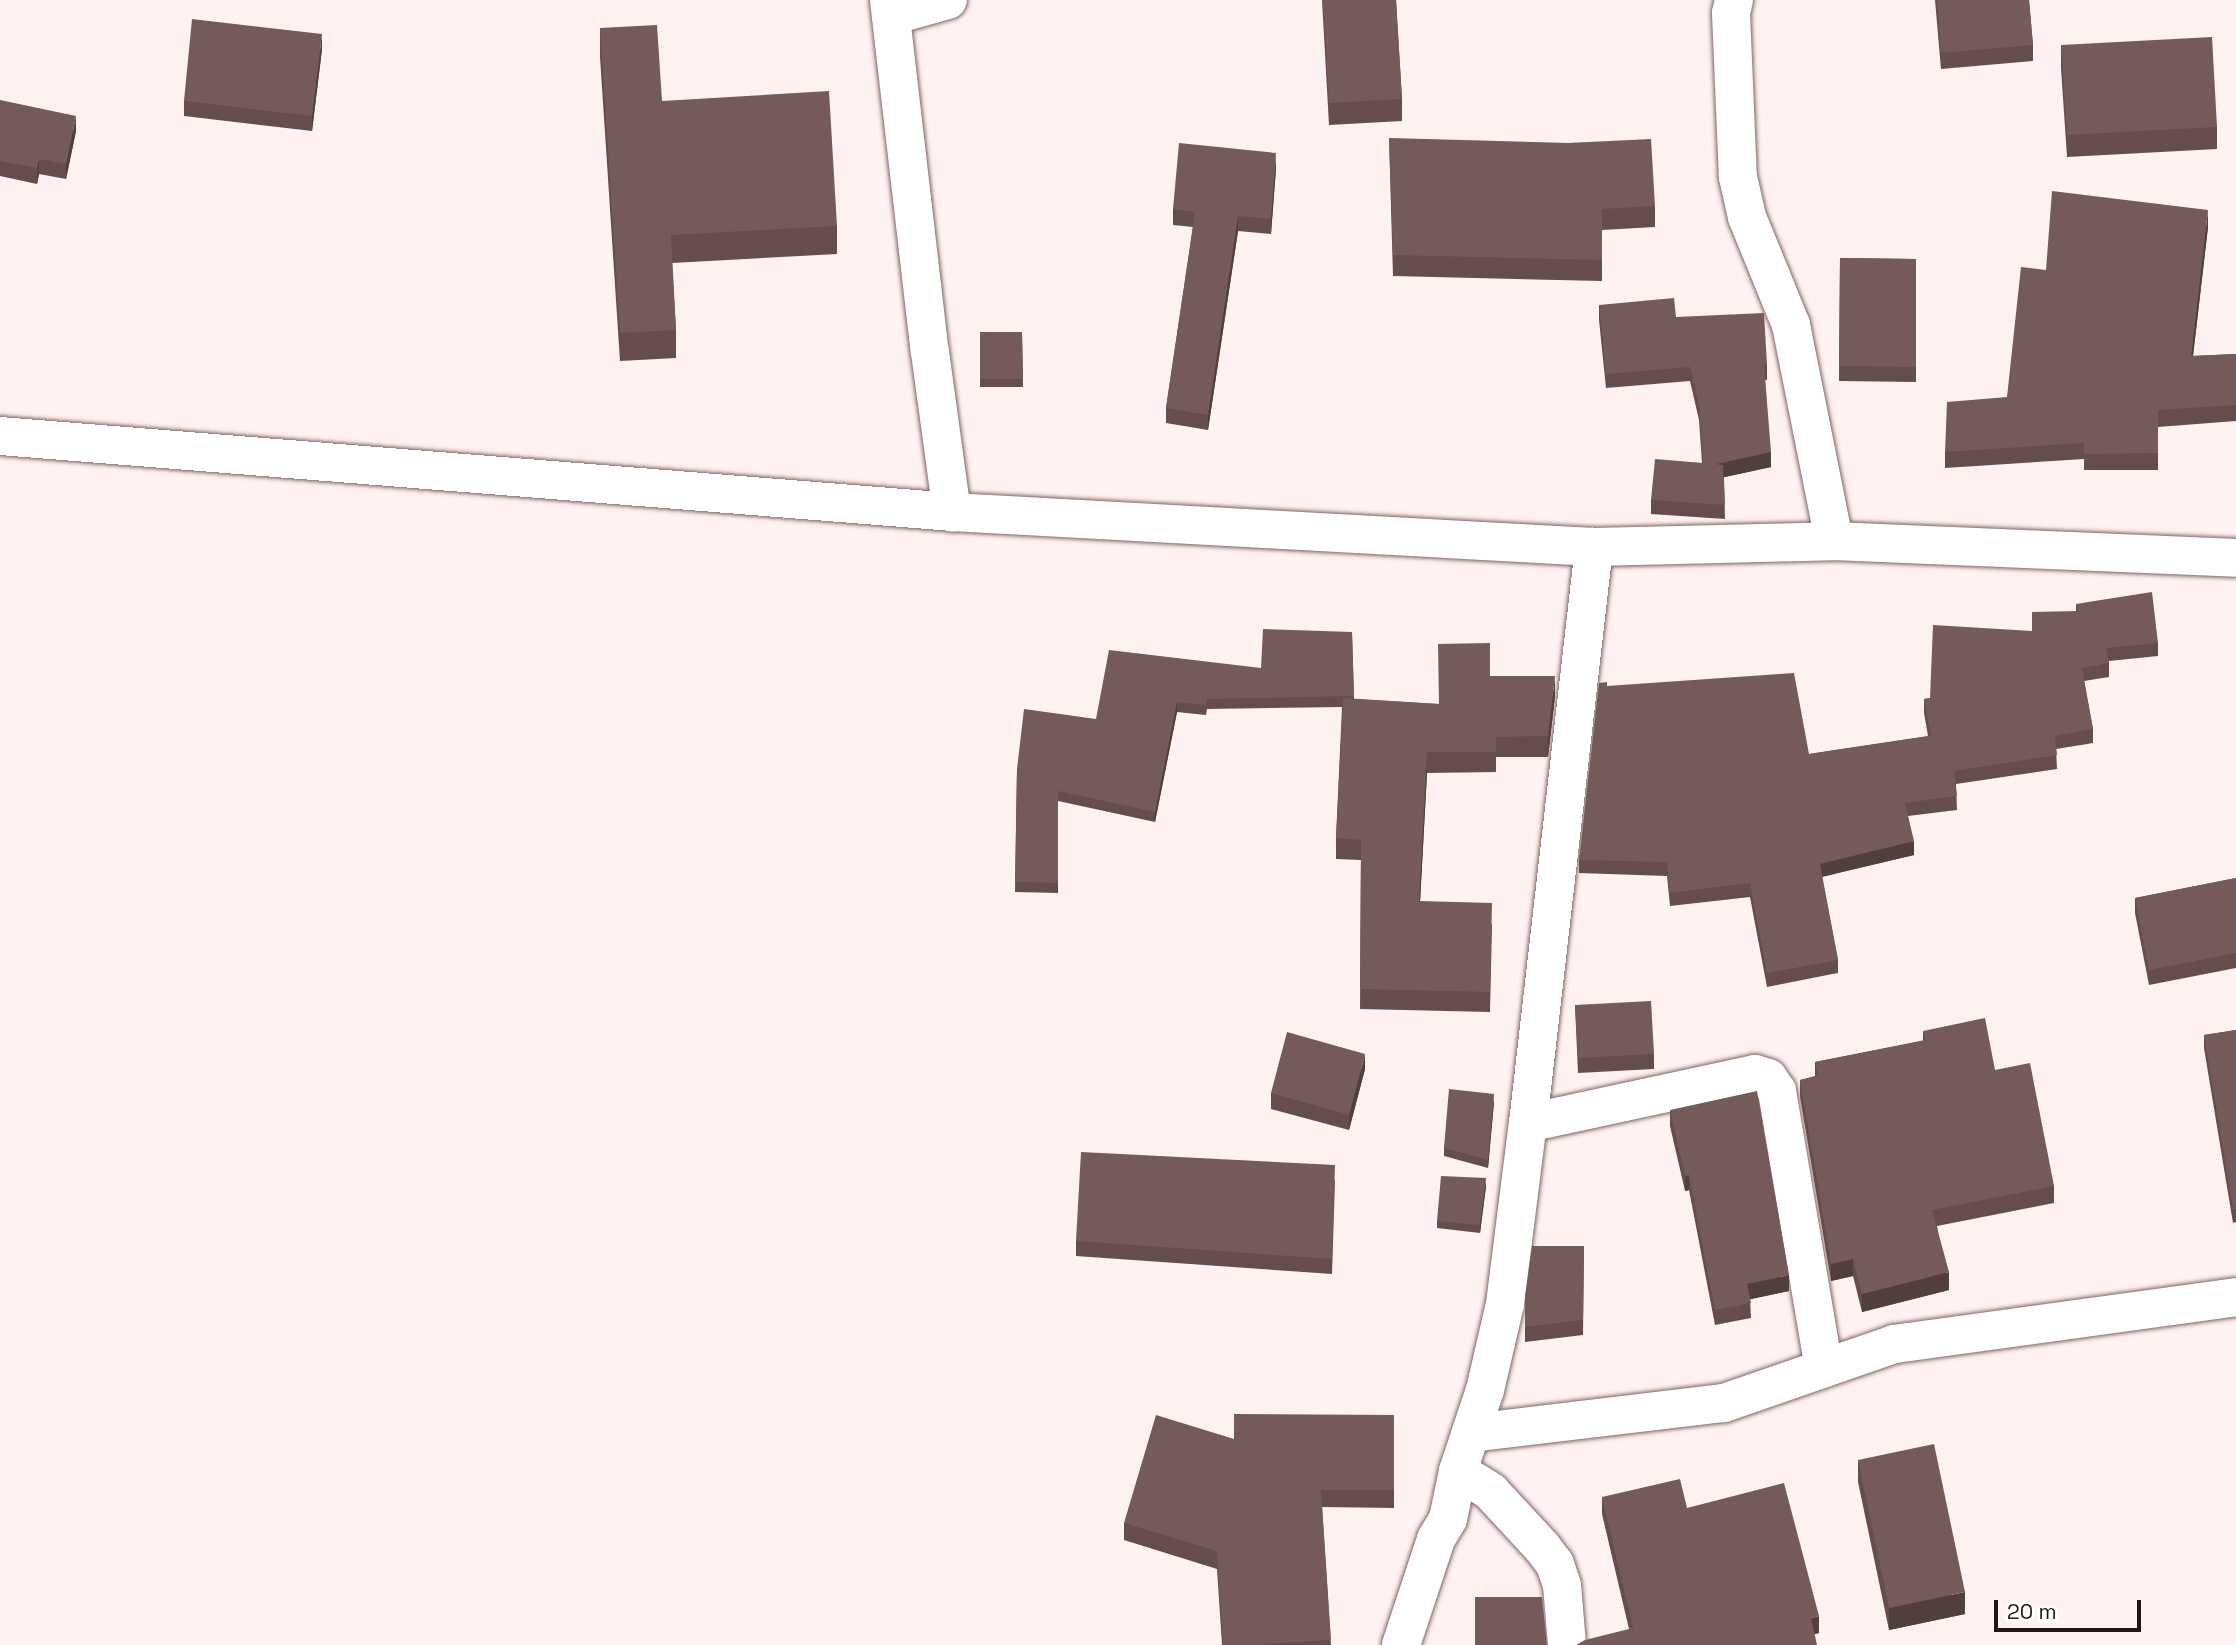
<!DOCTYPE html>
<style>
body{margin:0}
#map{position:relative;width:2236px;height:1645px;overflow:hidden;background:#fff2f1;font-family:"Space Grotesk",sans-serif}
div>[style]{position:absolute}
.roads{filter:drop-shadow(0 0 2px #7f6562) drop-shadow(0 0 2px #7f6562)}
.street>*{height:38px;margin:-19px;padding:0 19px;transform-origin:19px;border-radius:19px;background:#fff}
.secondary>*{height:38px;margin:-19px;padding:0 19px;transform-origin:19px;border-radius:19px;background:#fff}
.wall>*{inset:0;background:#644d4c}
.shaded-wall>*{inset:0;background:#513f3e}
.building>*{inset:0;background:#745a58}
span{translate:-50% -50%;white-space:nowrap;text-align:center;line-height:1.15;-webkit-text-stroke:7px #fff;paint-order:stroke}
.scale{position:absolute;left:1994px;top:1600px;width:147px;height:32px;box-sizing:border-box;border:4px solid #1f1514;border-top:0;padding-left:9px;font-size:21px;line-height:24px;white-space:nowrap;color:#1f1514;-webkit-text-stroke:5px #fff;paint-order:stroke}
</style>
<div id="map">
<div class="roads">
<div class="street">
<i style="left:889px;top:0;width:354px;rotate:83.4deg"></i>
<i style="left:930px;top:352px;width:162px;rotate:82.2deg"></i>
<i style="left:1734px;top:0;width:13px;rotate:103deg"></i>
<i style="left:1731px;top:13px;width:164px;rotate:87.6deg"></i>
<i style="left:1738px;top:177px;width:41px;rotate:77.3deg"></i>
<i style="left:1747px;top:217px;width:117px;rotate:67.8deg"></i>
<i style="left:1791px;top:325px;width:220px;rotate:78.7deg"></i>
<i style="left:891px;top:16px;width:59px;rotate:-15.7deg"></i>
<i style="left:1528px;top:1123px;width:232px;rotate:-12.2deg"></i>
<i style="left:1755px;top:1074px;width:14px;rotate:17deg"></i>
<i style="left:1768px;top:1078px;width:16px;rotate:55deg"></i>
<i style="left:1777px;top:1091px;width:281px;rotate:80.4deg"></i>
<i style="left:1471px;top:1433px;width:255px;rotate:-6.8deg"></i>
<i style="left:1724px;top:1403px;width:180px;rotate:-19.1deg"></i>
<i style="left:1894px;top:1344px;width:345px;rotate:-7.8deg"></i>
<i style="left:1458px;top:1471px;width:39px;rotate:32deg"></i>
<i style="left:1491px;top:1492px;width:75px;rotate:47.2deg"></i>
<i style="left:1542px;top:1547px;width:21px;rotate:53deg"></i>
<i style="left:1555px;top:1564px;width:22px;rotate:72deg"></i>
<i style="left:1562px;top:1585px;width:60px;rotate:85.2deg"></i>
<i style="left:1401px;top:1645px;width:112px;rotate:-71.7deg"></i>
<i style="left:1436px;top:1539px;width:23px;rotate:-59deg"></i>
<i style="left:1448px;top:1519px;width:49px;rotate:-78.2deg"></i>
<i style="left:1458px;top:1471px;width:85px;rotate:-71.6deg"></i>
<i style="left:1485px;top:1390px;width:88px;rotate:-76.9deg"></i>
<i style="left:1505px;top:1304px;width:182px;rotate:-82.8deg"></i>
<i style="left:1528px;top:1123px;width:580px;rotate:-83.46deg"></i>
</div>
<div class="secondary">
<i style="left:0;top:436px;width:955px;rotate:4.56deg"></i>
<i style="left:952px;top:512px;width:643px;rotate:3.12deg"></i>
<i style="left:1594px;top:547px;width:240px;rotate:-1.4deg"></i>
<i style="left:1834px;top:541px;width:402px;rotate:2.4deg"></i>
</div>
</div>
<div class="wall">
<i style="clip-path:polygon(1322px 0,1396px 0,1402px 99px,1402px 121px,1329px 125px)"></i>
<i style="clip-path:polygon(1935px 0,2029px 0,2033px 45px,2033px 61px,1941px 69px)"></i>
<i style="clip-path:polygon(600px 28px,662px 101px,837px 226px,837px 254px,672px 263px,676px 330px,676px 358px,620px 361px,600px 57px)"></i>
<i style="clip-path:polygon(2061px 45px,2217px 127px,2217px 149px,2067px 157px,2061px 68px)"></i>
<i style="clip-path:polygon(322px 49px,312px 131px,184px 116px,184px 101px)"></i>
<i style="clip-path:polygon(0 100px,76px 131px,66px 179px,39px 174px,37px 184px,0 176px)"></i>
<i style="clip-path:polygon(1389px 138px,1655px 206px,1655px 227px,1602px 230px,1602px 281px,1393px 276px)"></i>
<i style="clip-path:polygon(1276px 168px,1271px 234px,1238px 231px,1208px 430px,1166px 423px,1166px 408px,1193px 227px,1173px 225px,1173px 209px)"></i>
<i style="clip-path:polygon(2208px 227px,2193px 356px,2236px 354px,2236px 421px,2158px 427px,2158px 470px,2084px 470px,2084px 459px,1945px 468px,1945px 452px,2007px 397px,2046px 270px)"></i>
<i style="clip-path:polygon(1840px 258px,1916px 259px,1916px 382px,1839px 381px)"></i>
<i style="clip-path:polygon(1599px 305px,1676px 317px,1767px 365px,1767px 380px,1765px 380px,1771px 467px,1724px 477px,1725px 519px,1651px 514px,1651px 500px,1702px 463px,1699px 420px,1690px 381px,1606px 388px,1599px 320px)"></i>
<i style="clip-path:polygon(980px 332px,1022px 332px,1023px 387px,980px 387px)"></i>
<i style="clip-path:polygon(2076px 604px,2158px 643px,2158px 656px,2109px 661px,2109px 677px,2084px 681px,2093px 729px,2093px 743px,2056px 749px,2057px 769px,1956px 784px,1957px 810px,1908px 816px,1914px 855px,1822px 877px,1838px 960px,1838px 973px,1767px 987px,1750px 897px,1670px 906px,1667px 876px,1579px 873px,1579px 860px,1607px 686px,1809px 754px,1928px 736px,1924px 713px,1924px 699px,1930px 698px,2032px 631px,2076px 611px)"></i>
<i style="clip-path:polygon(1352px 632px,1354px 699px,1438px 704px,1490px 676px,1555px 696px,1548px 757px,1496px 757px,1496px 772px,1427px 773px,1420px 901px,1492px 924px,1490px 1012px,1360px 1009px,1361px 860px,1336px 859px,1336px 838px,1342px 707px,1207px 709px,1206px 715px,1177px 712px,1155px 822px,1058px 801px,1058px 893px,1015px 892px,1017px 769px,1096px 719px,1261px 668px)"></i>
<i style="clip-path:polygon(2236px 878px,2236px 968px,2149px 985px,2135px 913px,2135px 898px)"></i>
<i style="clip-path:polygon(1575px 1005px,1654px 1054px,1654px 1069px,1578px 1073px)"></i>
<i style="clip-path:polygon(2236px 1030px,2236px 1222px,2233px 1223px,2204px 1048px,2204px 1035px)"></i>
<i style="clip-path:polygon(1923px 1031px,1995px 1070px,2054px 1186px,2054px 1203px,1937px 1226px,1949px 1290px,1862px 1312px,1853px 1276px,1831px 1281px,1800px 1097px,1800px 1080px,1815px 1076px,1815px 1062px,1923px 1041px)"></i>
<i style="clip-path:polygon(1365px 1069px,1349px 1130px,1271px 1109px,1271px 1093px)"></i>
<i style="clip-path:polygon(1494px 1102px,1488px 1168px,1444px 1156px,1444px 1148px)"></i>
<i style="clip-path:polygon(1670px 1110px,1789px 1291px,1750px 1299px,1751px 1318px,1715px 1325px,1689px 1190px,1685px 1191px,1670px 1126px)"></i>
<i style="clip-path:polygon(1335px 1180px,1332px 1274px,1076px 1256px,1076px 1241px)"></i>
<i style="clip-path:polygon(1486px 1186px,1480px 1233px,1437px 1228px,1437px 1221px)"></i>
<i style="clip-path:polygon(1584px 1246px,1583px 1335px,1525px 1342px,1525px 1297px)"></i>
<i style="clip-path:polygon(1394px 1415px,1394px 1508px,1322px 1507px,1331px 1645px,1222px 1645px,1217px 1569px,1124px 1540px,1124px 1523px,1234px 1439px)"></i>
<i style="clip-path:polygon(1858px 1460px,1965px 1614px,1889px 1630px,1858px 1482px)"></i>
<i style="clip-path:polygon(1602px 1497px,1687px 1508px,1819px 1633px,1815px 1634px,1629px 1629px,1602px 1514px)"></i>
</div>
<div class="shaded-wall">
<i style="clip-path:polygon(322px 34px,322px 49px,312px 131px,312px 116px)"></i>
<i style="clip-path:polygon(76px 116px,76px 131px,66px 179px,66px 164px)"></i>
<i style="clip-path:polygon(1276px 153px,1276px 168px,1271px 234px,1271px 219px)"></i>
<i style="clip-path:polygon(39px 159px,39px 174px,37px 184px,37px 168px)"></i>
<i style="clip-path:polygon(2208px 210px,2208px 227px,2191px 373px,2191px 356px)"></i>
<i style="clip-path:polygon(1238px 216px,1238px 231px,1208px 430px,1208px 415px)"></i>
<i style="clip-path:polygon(1771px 452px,1771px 467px,1716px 479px,1716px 464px)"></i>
<i style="clip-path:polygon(1555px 676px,1555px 696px,1548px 757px,1548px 736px)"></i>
<i style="clip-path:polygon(1177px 702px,1177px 712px,1155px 822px,1155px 812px)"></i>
<i style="clip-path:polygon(1427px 752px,1427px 773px,1419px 922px,1419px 901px)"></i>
<i style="clip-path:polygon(1914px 841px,1914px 855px,1820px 877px,1820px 864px)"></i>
<i style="clip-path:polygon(1365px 1054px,1365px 1069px,1349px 1130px,1349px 1115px)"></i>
<i style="clip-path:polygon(1494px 1094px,1494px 1102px,1488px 1168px,1488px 1160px)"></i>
<i style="clip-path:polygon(1689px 1175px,1689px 1190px,1685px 1191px,1685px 1176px)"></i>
<i style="clip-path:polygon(1486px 1178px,1486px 1186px,1480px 1233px,1480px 1225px)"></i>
<i style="clip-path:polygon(1853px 1259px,1853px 1276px,1831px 1281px,1831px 1264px)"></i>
<i style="clip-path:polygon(1949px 1272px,1949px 1290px,1862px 1312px,1862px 1294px)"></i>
<i style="clip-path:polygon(1789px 1275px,1789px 1291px,1747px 1300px,1747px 1284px)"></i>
<i style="clip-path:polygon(1965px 1592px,1965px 1614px,1889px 1630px,1889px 1608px)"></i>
<i style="clip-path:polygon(1819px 1616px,1819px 1633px,1811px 1635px,1811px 1618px)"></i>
</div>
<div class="building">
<i style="clip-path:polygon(1323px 0,1396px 0,1402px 99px,1329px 103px)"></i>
<i style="clip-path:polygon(1937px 0,2029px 0,2033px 45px,1941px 53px)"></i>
<i style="clip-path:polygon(192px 19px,322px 34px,312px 116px,184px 101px)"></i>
<i style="clip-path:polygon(657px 25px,662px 101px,829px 91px,837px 226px,671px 235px,676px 330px,620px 333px,600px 28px)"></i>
<i style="clip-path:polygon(2212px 37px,2217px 127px,2067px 135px,2061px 45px)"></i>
<i style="clip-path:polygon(0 100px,76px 116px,66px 164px,39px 159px,37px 168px,0 161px)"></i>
<i style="clip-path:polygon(1389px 138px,1568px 143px,1651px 139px,1655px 206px,1602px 209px,1602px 260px,1393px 255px)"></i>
<i style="clip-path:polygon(1179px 143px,1276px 153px,1271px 219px,1238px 216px,1208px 415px,1166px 408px,1195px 212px,1173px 209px)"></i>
<i style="clip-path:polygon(2052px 191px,2208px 210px,2191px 356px,2236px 354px,2236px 405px,2158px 410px,2158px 453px,2084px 454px,2084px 443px,1945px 452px,1947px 402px,2007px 397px,2021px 267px,2046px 270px)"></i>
<i style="clip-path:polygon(1840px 258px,1916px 259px,1916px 367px,1839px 366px)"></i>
<i style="clip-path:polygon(1674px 298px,1676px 317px,1764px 313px,1767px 365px,1764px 365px,1771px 452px,1716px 464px,1723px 465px,1725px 505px,1651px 500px,1655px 459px,1703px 463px,1699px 405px,1690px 367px,1606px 374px,1599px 305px)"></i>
<i style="clip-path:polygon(980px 332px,1022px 332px,1023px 379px,980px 379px)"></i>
<i style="clip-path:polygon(2152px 592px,2158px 643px,2106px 648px,2109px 663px,2082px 668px,2093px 729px,2055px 736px,2057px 755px,1954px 771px,1957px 796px,1905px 803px,1914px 841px,1820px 864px,1838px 960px,1767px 973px,1750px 883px,1670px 893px,1667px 862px,1579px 860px,1599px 683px,1607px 682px,1607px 686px,1794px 673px,1809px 754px,1931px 736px,1924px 699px,1930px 698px,1933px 625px,2032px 631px,2032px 612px,2078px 611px,2076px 604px)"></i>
<i style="clip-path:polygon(1263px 629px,1352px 632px,1354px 696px,1207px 699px,1206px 705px,1177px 702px,1155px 812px,1058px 791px,1058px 883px,1015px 882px,1017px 769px,1024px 709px,1096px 719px,1109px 650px,1261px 668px)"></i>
<i style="clip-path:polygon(1490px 643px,1490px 676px,1555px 676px,1548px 736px,1496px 737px,1496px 752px,1427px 752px,1419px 901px,1492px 903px,1490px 992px,1360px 989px,1361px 840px,1336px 838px,1343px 698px,1439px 704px,1438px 644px)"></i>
<i style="clip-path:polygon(2236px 878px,2236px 953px,2149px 970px,2135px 898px)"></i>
<i style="clip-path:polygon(1651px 1001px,1654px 1054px,1578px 1058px,1575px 1005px)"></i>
<i style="clip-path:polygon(1985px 1018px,1995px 1070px,2030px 1063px,2054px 1186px,1932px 1210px,1949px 1272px,1862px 1294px,1853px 1259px,1831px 1264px,1800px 1080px,1818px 1076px,1815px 1062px,1925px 1040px,1923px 1031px)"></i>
<i style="clip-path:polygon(2236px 1030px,2236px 1209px,2233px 1209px,2204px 1035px)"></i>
<i style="clip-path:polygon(1287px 1032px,1365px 1054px,1349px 1115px,1271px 1093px)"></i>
<i style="clip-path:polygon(1449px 1089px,1494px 1094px,1488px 1160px,1444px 1148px)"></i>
<i style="clip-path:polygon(1757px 1091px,1789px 1275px,1747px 1284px,1751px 1303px,1715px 1310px,1689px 1175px,1685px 1176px,1670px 1110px)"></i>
<i style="clip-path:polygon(1081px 1152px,1335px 1165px,1332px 1259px,1076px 1241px)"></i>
<i style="clip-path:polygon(1441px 1176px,1486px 1178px,1480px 1225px,1437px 1221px)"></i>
<i style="clip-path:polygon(1532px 1246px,1584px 1246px,1583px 1320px,1525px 1327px,1525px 1297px)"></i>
<i style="clip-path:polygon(1234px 1414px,1394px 1415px,1394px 1490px,1321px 1490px,1331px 1640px,1264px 1644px,1264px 1645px,1223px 1645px,1217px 1551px,1124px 1523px,1156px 1415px,1234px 1439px)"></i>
<i style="clip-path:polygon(1934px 1444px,1965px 1592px,1889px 1608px,1858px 1460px)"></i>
<i style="clip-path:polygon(1680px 1479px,1687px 1508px,1784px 1483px,1819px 1616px,1811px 1618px,1817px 1645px,1576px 1645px,1585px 1640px,1633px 1628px,1602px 1497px)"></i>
<i style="clip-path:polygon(1475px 1597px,1542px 1597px,1547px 1645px,1475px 1645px)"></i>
</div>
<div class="scale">20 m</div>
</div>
